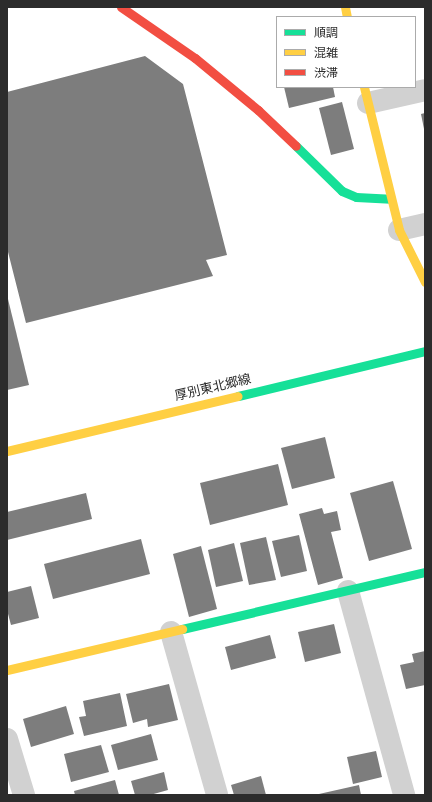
<!DOCTYPE html>
<meta charset="utf-8">
<style>
body{margin:0}
#map{position:relative;width:432px;height:802px;overflow:hidden;background:#fff;font-family:"Source Sans 3","Noto Sans JP",sans-serif}
div>[style]{position:absolute}
.building>*{inset:0;background:#7d7d7d}
.street>*{height:22px;margin:-11px;padding:0 11px;transform-origin:11px;border-radius:11px;background:#d1d1d1}
.fast>*{height:9px;margin:-4.5px;padding:0 4.5px;transform-origin:4.5px;border-radius:4.5px;background:#16e098}
.slow>*{height:9px;margin:-4.5px;padding:0 4.5px;transform-origin:4.5px;border-radius:4.5px;background:#ffcf43}
.jam>*{height:9px;margin:-4.5px;padding:0 4.5px;transform-origin:4.5px;border-radius:4.5px;background:#f24e42}
span{translate:-50% -50%;white-space:nowrap;text-align:center;line-height:1.15;-webkit-text-stroke:4px #fff;paint-order:stroke}
.street-label{font-size:13px;color:#2c2c2c}
.frame{position:absolute;inset:0;border:8px solid #2c2c2c;pointer-events:none}
.legend{position:absolute;left:276px;top:16px;width:140px;height:72px;box-sizing:border-box;background:#fff;border:1px solid #ababab;margin:0;padding:5px 7px;list-style:none;font-size:12px;color:#2c2c2c}
.legend li{display:flex;align-items:center;gap:8px;height:20px}
.legend b{width:20px;border:1px solid #ababab}
</style>
<div id="map">
<div class="building">
<i style="clip-path:polygon(145px 56px,183px 84px,227px 255px,206px 260px,213px 276px,26px 323px,7px 248px,7px 92px)"></i>
<i style="clip-path:polygon(284px 87px,333px 87px,335px 97px,289px 108px)"></i>
<i style="clip-path:polygon(342px 102px,354px 149px,331px 155px,319px 108px)"></i>
<i style="clip-path:polygon(425px 113px,425px 129px,424px 129px,421px 114px)"></i>
<i style="clip-path:polygon(7px 295px,29px 385px,7px 390px)"></i>
<i style="clip-path:polygon(325px 437px,335px 478px,292px 489px,281px 448px)"></i>
<i style="clip-path:polygon(278px 464px,288px 505px,210px 525px,200px 483px)"></i>
<i style="clip-path:polygon(393px 481px,412px 549px,369px 561px,350px 493px)"></i>
<i style="clip-path:polygon(86px 493px,92px 519px,7px 540px,7px 512px)"></i>
<i style="clip-path:polygon(322px 508px,324px 514px,337px 511px,341px 530px,331px 532px,343px 578px,318px 585px,299px 514px)"></i>
<i style="clip-path:polygon(299px 535px,307px 571px,281px 577px,272px 541px)"></i>
<i style="clip-path:polygon(266px 537px,276px 580px,249px 585px,240px 543px)"></i>
<i style="clip-path:polygon(141px 539px,150px 574px,53px 599px,44px 564px)"></i>
<i style="clip-path:polygon(234px 543px,243px 581px,216px 587px,208px 550px)"></i>
<i style="clip-path:polygon(201px 546px,217px 609px,189px 617px,173px 554px)"></i>
<i style="clip-path:polygon(31px 586px,39px 618px,11px 625px,7px 610px,7px 592px)"></i>
<i style="clip-path:polygon(334px 624px,341px 653px,305px 662px,298px 632px)"></i>
<i style="clip-path:polygon(270px 635px,276px 658px,231px 670px,225px 647px)"></i>
<i style="clip-path:polygon(425px 651px,425px 685px,406px 689px,400px 665px,414px 662px,412px 654px)"></i>
<i style="clip-path:polygon(169px 684px,178px 720px,148px 727px,147px 719px,133px 723px,126px 694px)"></i>
<i style="clip-path:polygon(120px 693px,127px 726px,84px 736px,79px 717px,86px 716px,83px 701px)"></i>
<i style="clip-path:polygon(66px 706px,74px 734px,31px 747px,23px 719px)"></i>
<i style="clip-path:polygon(151px 734px,158px 760px,118px 770px,111px 745px)"></i>
<i style="clip-path:polygon(101px 745px,109px 772px,71px 782px,64px 754px)"></i>
<i style="clip-path:polygon(376px 751px,382px 777px,353px 784px,347px 757px)"></i>
<i style="clip-path:polygon(164px 772px,168px 790px,150px 795px,135px 795px,131px 781px)"></i>
<i style="clip-path:polygon(261px 776px,266px 795px,234px 795px,231px 785px)"></i>
<i style="clip-path:polygon(115px 780px,119px 795px,75px 795px,74px 791px)"></i>
<i style="clip-path:polygon(359px 785px,361px 795px,319px 795px,319px 794px)"></i>
</div>
<div class="street">
<i style="left:368px;top:103px;width:58px;rotate:-12.8deg"></i>
<i style="left:399px;top:230px;width:27px;rotate:-13deg"></i>
<i style="left:348px;top:591px;width:212px;rotate:74.6deg"></i>
<i style="left:171px;top:632px;width:169px;rotate:74.2deg"></i>
<i style="left:7px;top:739px;width:59px;rotate:73.1deg"></i>
</div>
<div class="fast">
<i style="left:296px;top:146px;width:64px;rotate:44.4deg"></i>
<i style="left:342px;top:191px;width:15px;rotate:23deg"></i>
<i style="left:356px;top:197px;width:34px;rotate:3deg"></i>
<i style="left:238px;top:396px;width:192px;rotate:-13.5deg"></i>
<i style="left:182px;top:629px;width:250px;rotate:-13.2deg"></i>
</div>
<div class="slow">
<i style="left:345px;top:7px;width:10px;rotate:79deg"></i>
<i style="left:364px;top:87px;width:147px;rotate:76.2deg"></i>
<i style="left:399px;top:230px;width:58px;rotate:63.4deg"></i>
<i style="left:7px;top:451px;width:237px;rotate:-13.4deg"></i>
<i style="left:7px;top:670px;width:180px;rotate:-13.2deg"></i>
</div>
<div class="jam">
<i style="left:121px;top:7px;width:90px;rotate:34.6deg"></i>
<i style="left:195px;top:58px;width:82px;rotate:39.5deg"></i>
<i style="left:258px;top:110px;width:52px;rotate:43.5deg"></i>
</div>
<div class="street-label">
<span style="left:213px;top:388px;rotate:-13deg">厚別東北郷線</span>
</div>
<div class="frame"></div>
<ul class="legend">
<li><b style="height:5px;background:#16e098"></b>順調</li>
<li><b style="height:5px;background:#ffcf43"></b>混雑</li>
<li><b style="height:5px;background:#f24e42"></b>渋滞</li>
</ul>
</div>
